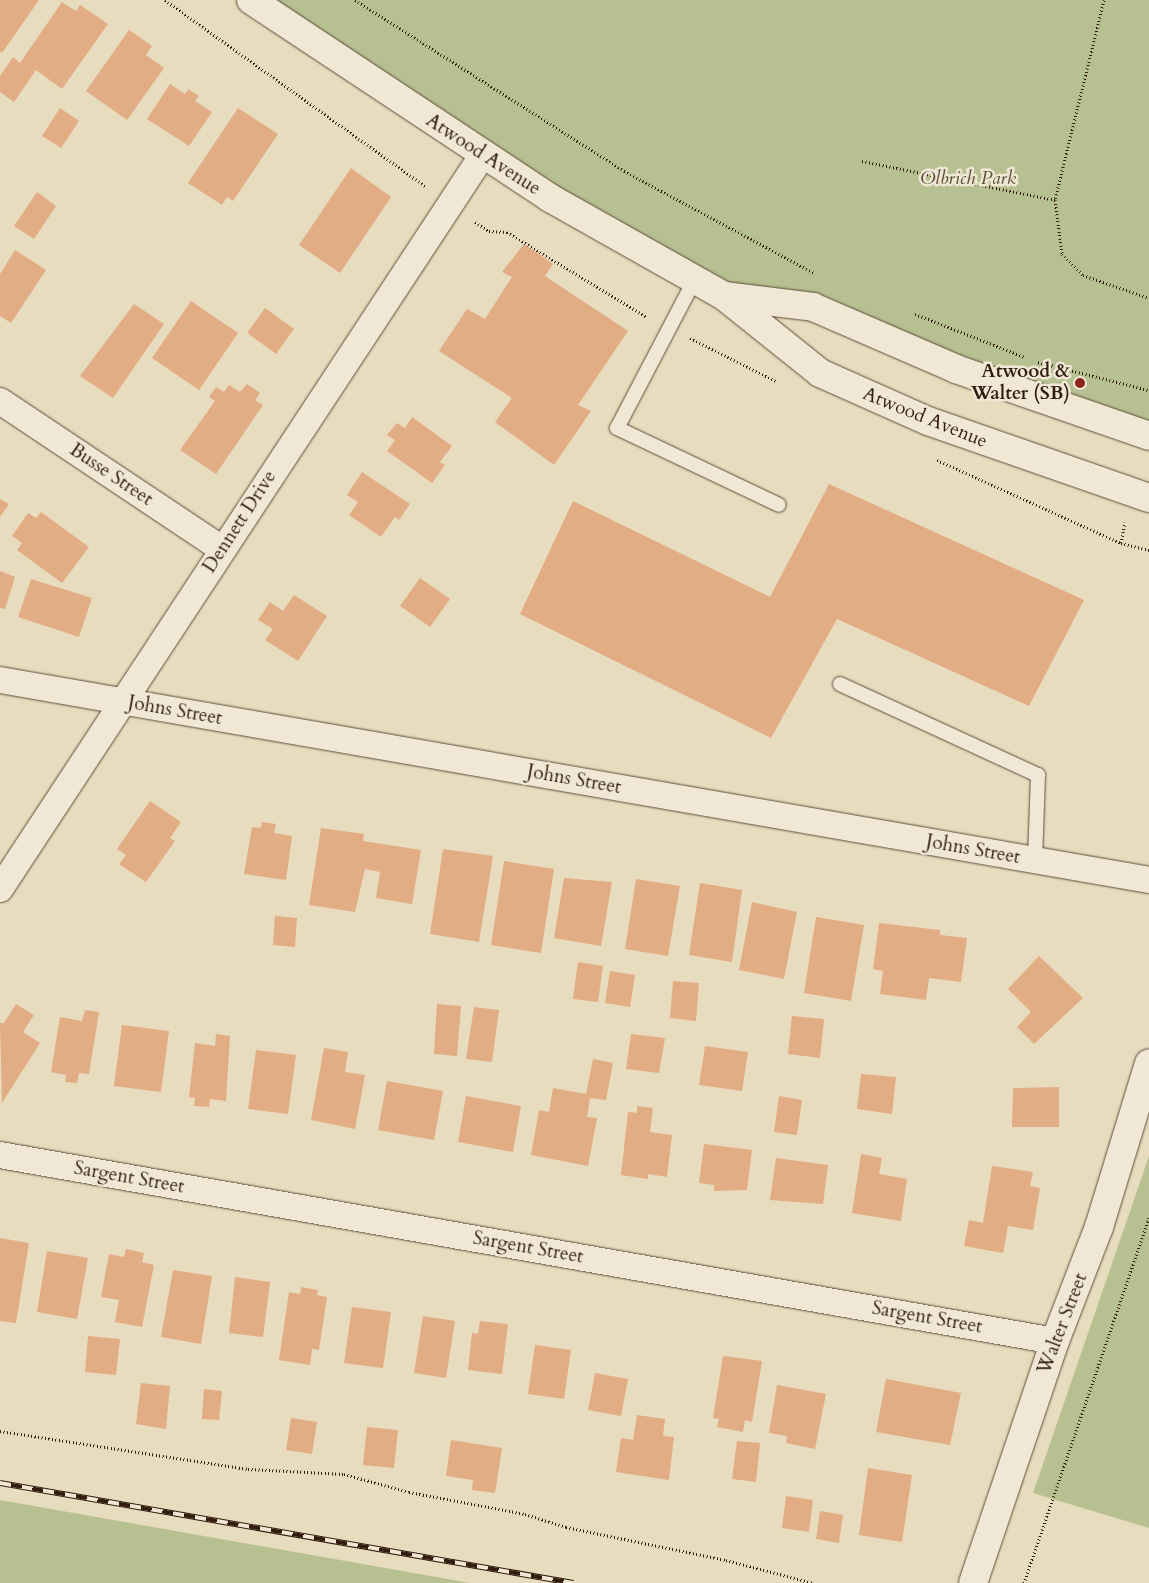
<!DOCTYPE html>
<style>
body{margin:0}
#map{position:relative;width:1149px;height:1583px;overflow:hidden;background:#e8dcbe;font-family:Cardo,serif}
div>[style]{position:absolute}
.green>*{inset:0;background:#b7c091}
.building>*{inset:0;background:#e2ac85}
.path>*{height:3px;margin-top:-1.5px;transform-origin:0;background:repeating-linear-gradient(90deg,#311c0d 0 1px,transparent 0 3.5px)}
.roads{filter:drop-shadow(0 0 1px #5f4c39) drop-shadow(0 0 1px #5f4c39)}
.lane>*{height:14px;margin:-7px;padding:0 7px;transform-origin:7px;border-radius:7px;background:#f0e8d5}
.street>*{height:26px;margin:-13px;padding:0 13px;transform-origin:13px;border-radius:13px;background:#f0e8d5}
.secondary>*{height:28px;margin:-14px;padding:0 14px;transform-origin:14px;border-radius:14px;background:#f0e8d5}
.rail>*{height:5.5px;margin-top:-2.75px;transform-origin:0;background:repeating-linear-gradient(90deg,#f0e8d5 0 11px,#311c0d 0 22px);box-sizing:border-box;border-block:1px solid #311c0d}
.dots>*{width:14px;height:14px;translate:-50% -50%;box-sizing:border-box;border:2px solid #f0e8d5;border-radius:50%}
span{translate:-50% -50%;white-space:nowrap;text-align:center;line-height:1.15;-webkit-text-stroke:5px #f0e8d5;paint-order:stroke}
.street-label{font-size:19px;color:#311c0d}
.park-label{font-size:19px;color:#594d35;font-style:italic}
.poi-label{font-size:19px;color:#311c0d;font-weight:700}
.right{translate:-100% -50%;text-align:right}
</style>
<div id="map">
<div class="green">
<i style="clip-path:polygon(251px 0,1149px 0,1149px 425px,813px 307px,724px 296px)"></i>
<i style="clip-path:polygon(1149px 1156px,1149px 1528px,1033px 1493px)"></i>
<i style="clip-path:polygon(0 1500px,470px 1583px,0 1583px)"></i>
</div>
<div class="building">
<i style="clip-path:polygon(0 0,39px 0,2px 53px,0 51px)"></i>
<i style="clip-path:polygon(62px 2px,76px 11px,80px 5px,108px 24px,62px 89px,36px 70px,14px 102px,0 92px,0 76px,13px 57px,20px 63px)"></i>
<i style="clip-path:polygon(129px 30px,152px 46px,146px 55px,164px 68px,127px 120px,86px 91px)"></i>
<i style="clip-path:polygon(170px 84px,185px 94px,188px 89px,199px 96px,195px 101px,212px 112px,189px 146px,147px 119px)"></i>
<i style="clip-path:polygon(60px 108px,79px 121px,61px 148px,42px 136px)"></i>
<i style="clip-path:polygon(238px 108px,278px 134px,233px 201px,227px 197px,222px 205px,188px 183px)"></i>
<i style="clip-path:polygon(351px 168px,391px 197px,340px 273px,299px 245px)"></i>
<i style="clip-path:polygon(37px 192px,56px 206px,34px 239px,14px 226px)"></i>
<i style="clip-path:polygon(524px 244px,553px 264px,545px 276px,628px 331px,578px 405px,591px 411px,554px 465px,495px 422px,512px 398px,439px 351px,467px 309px,485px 319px,512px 277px,502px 272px)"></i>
<i style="clip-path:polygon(15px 250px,46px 270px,11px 323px,0 316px,0 274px)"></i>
<i style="clip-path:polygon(191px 301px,238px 333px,199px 390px,152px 358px)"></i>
<i style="clip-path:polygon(134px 304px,164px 324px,113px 398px,80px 376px)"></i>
<i style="clip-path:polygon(265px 308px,294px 329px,276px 354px,247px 333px)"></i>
<i style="clip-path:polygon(247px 384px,260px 393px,255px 400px,263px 405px,216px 474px,180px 450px,215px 401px,209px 397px,216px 387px,224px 392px,229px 385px,240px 392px)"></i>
<i style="clip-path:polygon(412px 417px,452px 446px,440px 462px,445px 465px,432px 483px,387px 451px,395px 440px,387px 435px,397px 423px,405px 428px)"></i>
<i style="clip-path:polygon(362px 472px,410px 504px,399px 520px,395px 517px,381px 537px,349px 515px,358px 502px,347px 495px)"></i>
<i style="clip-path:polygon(829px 484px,1084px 600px,1029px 706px,837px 619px,771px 738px,520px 614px,573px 501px,770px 597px)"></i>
<i style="clip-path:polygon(0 499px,9px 504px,0 517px)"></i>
<i style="clip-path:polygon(41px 512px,89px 547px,62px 583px,17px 550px,22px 543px,12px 536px,28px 513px,36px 518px)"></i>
<i style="clip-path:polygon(0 571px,15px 577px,5px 609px,0 608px)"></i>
<i style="clip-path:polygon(420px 578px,450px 599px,430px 627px,400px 606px)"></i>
<i style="clip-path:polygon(31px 579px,92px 598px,79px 637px,18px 617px)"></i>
<i style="clip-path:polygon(294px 595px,327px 616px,298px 661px,265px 640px,273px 629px,258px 620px,270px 602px,283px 611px)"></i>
<i style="clip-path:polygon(150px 801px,181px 822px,170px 838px,175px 841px,146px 882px,119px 864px,126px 855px,117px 849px)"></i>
<i style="clip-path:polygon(262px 822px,276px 824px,274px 833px,292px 836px,286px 880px,244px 874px,252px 827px,261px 828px)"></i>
<i style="clip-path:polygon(321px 828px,364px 834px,363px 841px,421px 850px,412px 904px,376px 898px,380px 872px,365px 869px,355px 912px,309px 905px)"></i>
<i style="clip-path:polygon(443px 849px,493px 856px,479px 942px,430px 934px)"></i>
<i style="clip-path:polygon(504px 861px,554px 869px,541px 953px,491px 945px)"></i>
<i style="clip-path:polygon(564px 878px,612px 882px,601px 946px,554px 938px)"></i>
<i style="clip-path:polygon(636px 879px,680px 886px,668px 956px,625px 949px)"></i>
<i style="clip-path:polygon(700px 883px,742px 890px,732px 962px,689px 955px)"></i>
<i style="clip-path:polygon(752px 902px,797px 912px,784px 979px,739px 970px)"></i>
<i style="clip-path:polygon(275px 916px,297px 918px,295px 947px,273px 945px)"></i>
<i style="clip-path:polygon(816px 917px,864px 925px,851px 1001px,804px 993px)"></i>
<i style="clip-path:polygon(879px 923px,940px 930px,940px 935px,967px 938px,961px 982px,929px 978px,926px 1000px,880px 994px,883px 971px,873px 969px)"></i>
<i style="clip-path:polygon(1039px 956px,1083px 998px,1034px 1044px,1017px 1027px,1031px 1012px,1008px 989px)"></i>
<i style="clip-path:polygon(578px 962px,603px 966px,598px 1002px,573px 999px)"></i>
<i style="clip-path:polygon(610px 971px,635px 975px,630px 1007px,605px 1003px)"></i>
<i style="clip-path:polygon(673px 981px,699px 983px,696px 1021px,670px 1018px)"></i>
<i style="clip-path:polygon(16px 1004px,34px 1015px,23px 1032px,40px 1043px,2px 1103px,0 1023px,4px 1023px)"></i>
<i style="clip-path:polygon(437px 1004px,461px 1006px,457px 1056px,434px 1054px)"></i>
<i style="clip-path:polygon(474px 1007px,499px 1010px,492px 1062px,466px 1059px)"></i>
<i style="clip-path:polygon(85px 1010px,99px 1012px,89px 1074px,79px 1073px,77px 1083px,65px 1082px,66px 1075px,51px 1072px,60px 1017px,82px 1021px)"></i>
<i style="clip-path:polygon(792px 1016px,824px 1019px,820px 1058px,788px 1054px)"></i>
<i style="clip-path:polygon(122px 1025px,169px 1031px,161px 1092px,114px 1086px)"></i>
<i style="clip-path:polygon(216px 1034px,230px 1036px,226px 1101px,210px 1099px,209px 1107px,194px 1106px,195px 1098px,189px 1097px,195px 1043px,215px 1046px)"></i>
<i style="clip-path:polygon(631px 1034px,665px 1038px,659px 1073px,626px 1069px)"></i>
<i style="clip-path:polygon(705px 1046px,748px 1052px,742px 1091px,699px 1085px)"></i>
<i style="clip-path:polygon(324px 1048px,348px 1052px,345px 1072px,365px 1075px,355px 1129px,311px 1120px)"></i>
<i style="clip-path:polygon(256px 1050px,296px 1055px,288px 1114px,248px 1109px)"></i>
<i style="clip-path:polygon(593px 1059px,613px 1063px,606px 1100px,590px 1098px,587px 1117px,597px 1118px,588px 1166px,531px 1155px,539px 1110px,549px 1112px,553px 1088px,586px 1094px)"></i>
<i style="clip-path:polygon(861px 1074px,896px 1077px,892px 1114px,857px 1109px)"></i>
<i style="clip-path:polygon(387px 1081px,443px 1091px,434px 1140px,378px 1130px)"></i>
<i style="clip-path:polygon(1059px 1087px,1059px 1127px,1012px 1127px,1013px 1088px)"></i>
<i style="clip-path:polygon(466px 1096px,521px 1106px,513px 1152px,458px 1142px)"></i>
<i style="clip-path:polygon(779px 1096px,802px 1100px,797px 1135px,774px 1132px)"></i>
<i style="clip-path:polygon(637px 1106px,653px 1108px,650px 1132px,672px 1135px,667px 1177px,648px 1174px,648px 1179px,621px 1175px,628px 1112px,637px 1113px)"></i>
<i style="clip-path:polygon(704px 1144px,752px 1150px,747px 1190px,714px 1191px,714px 1185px,699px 1183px)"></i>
<i style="clip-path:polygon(861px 1154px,882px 1158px,879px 1174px,907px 1179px,901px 1221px,852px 1213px)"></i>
<i style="clip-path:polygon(776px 1158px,828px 1165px,823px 1204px,770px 1200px)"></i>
<i style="clip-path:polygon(992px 1166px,1033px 1172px,1030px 1186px,1040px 1188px,1033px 1230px,1008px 1226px,1003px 1253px,964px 1246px,969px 1220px,983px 1223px)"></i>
<i style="clip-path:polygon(0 1238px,29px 1243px,16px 1323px,0 1321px)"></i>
<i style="clip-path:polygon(126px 1249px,144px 1253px,142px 1262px,154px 1265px,142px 1327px,115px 1322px,119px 1300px,101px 1297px,109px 1254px,124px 1257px)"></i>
<i style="clip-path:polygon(47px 1251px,88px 1258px,77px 1319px,37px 1312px)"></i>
<i style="clip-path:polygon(173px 1270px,212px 1276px,201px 1344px,161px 1337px)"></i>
<i style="clip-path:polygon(235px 1277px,270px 1282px,263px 1337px,229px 1333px)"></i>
<i style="clip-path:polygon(301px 1287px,318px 1290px,317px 1295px,327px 1297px,319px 1350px,312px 1349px,310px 1365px,279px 1360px,289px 1292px,300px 1294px)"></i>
<i style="clip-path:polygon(352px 1307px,391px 1312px,383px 1368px,344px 1363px)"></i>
<i style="clip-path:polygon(423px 1316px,455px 1321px,446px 1378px,414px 1373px)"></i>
<i style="clip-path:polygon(480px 1321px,508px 1324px,502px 1374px,468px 1370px,472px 1333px,478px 1334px)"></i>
<i style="clip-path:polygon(88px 1336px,120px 1339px,116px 1375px,85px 1372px)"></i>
<i style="clip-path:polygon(535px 1345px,571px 1350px,564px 1399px,528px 1394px)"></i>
<i style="clip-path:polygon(723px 1356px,762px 1361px,752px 1422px,745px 1420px,743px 1432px,717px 1427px,719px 1419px,713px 1418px)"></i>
<i style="clip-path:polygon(595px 1373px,628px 1379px,621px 1416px,588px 1410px)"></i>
<i style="clip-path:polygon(886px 1379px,961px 1393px,950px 1445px,876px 1432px)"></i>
<i style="clip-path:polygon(141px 1383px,170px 1386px,166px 1429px,136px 1424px)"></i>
<i style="clip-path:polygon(777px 1385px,826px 1394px,815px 1449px,786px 1443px,787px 1436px,769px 1433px)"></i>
<i style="clip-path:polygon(204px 1389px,222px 1391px,219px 1420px,202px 1419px)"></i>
<i style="clip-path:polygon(637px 1415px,665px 1419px,663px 1436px,674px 1437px,669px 1480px,616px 1472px,621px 1438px,633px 1440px)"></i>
<i style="clip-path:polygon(291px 1418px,317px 1422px,312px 1454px,286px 1450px)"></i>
<i style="clip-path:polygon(367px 1427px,398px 1430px,394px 1468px,363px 1465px)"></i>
<i style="clip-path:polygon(451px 1440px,502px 1448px,495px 1493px,472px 1490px,473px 1480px,446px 1476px)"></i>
<i style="clip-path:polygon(737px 1441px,760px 1443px,756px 1482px,732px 1479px)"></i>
<i style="clip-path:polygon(868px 1468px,912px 1475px,902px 1542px,859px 1535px)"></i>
<i style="clip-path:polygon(786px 1496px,813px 1500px,809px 1532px,782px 1528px)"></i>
<i style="clip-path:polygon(820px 1511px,843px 1515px,839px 1543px,816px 1539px)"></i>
</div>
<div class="path">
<i style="left:165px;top:0;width:320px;rotate:35.6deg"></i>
<i style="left:355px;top:0;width:319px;rotate:32.4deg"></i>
<i style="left:624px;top:171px;width:216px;rotate:28.2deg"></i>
<i style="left:1104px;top:0;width:206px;rotate:103.8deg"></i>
<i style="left:1055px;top:200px;width:54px;rotate:82.6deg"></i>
<i style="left:1062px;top:254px;width:30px;rotate:45deg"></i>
<i style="left:1083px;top:275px;width:70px;rotate:19.2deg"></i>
<i style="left:862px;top:161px;width:197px;rotate:11.4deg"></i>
<i style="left:475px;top:222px;width:17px;rotate:33deg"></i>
<i style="left:489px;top:231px;width:18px;rotate:3deg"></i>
<i style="left:507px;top:232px;width:164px;rotate:31.3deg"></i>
<i style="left:915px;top:314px;width:118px;rotate:21.4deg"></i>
<i style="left:690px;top:338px;width:96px;rotate:26.6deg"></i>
<i style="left:1038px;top:362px;width:114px;rotate:14.2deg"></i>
<i style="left:937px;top:460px;width:202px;rotate:24.3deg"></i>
<i style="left:1121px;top:543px;width:29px;rotate:14deg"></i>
<i style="left:1121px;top:543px;width:21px;rotate:-79deg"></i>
<i style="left:0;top:1431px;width:251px;rotate:8.7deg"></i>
<i style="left:248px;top:1469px;width:96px;rotate:3deg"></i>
<i style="left:344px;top:1474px;width:67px;rotate:15.5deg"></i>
<i style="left:409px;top:1492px;width:118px;rotate:10.7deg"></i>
<i style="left:525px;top:1514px;width:43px;rotate:17.6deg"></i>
<i style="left:566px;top:1527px;width:163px;rotate:11.7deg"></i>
<i style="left:726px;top:1560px;width:90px;rotate:14.8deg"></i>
<i style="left:1024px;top:1583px;width:386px;rotate:-71.1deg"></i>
</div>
<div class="roads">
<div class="lane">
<i style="left:694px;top:281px;width:166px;rotate:117.6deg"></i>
<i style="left:617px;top:428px;width:179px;rotate:25.4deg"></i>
<i style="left:840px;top:684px;width:218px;rotate:24.7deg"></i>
<i style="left:1038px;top:775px;width:85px;rotate:92deg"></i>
</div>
<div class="street">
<i style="left:0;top:401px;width:267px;rotate:33.7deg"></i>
<i style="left:0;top:680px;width:1166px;rotate:9.87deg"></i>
<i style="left:0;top:889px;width:877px;rotate:-56.67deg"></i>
<i style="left:0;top:1155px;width:1071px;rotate:10deg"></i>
</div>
<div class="secondary">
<i style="left:251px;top:0;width:359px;rotate:33.5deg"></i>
<i style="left:550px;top:198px;width:200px;rotate:29.4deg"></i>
<i style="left:724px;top:296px;width:123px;rotate:38.7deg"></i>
<i style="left:820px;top:373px;width:118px;rotate:24deg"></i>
<i style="left:928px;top:421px;width:234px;rotate:19.2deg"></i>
<i style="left:724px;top:296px;width:90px;rotate:7deg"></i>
<i style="left:813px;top:307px;width:156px;rotate:23.4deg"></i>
<i style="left:956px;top:369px;width:204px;rotate:19.1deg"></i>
<i style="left:973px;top:1583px;width:256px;rotate:-71.3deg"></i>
<i style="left:1055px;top:1341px;width:122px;rotate:-68.9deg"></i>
<i style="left:1099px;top:1227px;width:171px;rotate:-73deg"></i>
</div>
</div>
<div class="rail">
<i style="left:0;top:1483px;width:582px;rotate:9.9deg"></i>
</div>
<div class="dots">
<i style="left:1080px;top:383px;background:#8f2418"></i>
</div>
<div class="street-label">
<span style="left:483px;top:155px;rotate:33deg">Atwood Avenue</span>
<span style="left:925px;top:418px;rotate:22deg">Atwood Avenue</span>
<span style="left:111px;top:475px;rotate:34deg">Busse Street</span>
<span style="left:240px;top:522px;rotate:-57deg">Dennett Drive</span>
<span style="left:175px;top:711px;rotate:10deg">Johns Street</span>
<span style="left:574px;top:780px;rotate:10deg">Johns Street</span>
<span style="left:973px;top:850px;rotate:10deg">Johns Street</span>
<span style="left:129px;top:1178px;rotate:10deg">Sargent Street</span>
<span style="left:528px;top:1248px;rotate:10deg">Sargent Street</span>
<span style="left:927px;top:1318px;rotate:10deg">Sargent Street</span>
<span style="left:1063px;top:1324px;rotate:-69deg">Walter Street</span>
</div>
<div class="park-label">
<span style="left:968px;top:179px">Olbrich Park</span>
</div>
<div class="poi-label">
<span class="right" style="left:1070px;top:383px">Atwood &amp;<br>Walter (SB)</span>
</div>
</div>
